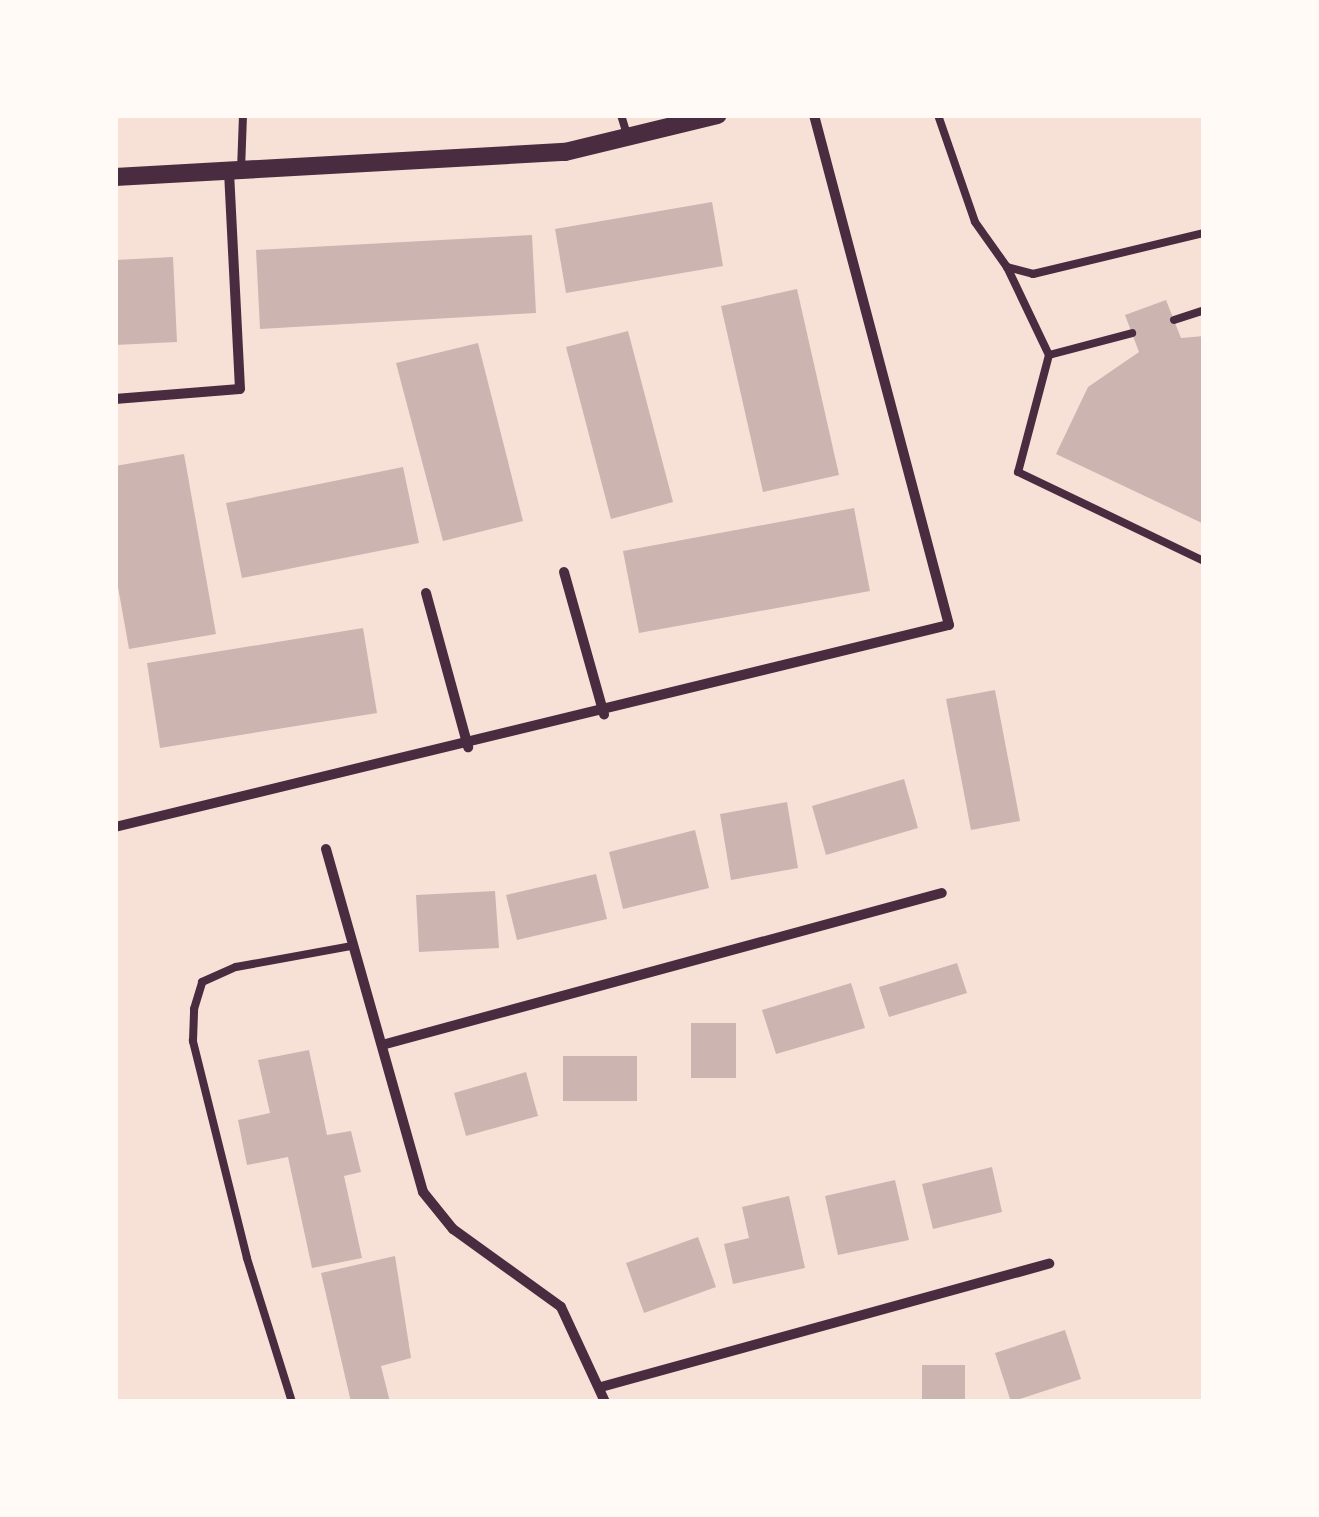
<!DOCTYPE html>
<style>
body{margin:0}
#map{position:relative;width:1319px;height:1517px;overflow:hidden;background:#f7e1d7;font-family:Arial,sans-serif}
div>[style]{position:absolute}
.building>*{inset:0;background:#ccb4b1}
.service>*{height:8px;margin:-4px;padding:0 4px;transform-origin:4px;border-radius:4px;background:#4a2c40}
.minor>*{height:10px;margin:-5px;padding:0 5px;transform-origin:5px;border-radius:5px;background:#4a2c40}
.tertiary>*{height:18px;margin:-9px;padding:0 9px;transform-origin:9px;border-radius:9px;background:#4a2c40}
span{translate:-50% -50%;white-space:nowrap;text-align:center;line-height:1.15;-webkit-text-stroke:9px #fffaf5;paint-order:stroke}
.frame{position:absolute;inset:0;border:118px solid #fffaf5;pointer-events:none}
</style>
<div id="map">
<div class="building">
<i style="clip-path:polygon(712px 202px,723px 266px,566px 293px,555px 229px)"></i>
<i style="clip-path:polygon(532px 235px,536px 313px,260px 329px,256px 250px)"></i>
<i style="clip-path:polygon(173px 257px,177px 342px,115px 345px,115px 260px)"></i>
<i style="clip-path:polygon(797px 289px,839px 475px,763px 492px,721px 306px)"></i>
<i style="clip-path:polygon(1166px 300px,1181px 338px,1204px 336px,1204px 524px,1056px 454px,1088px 387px,1139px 352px,1125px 315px)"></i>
<i style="clip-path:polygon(628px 331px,673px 502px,611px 519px,566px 347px)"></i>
<i style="clip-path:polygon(478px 343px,523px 521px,443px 541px,396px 363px)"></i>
<i style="clip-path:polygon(184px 454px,216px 634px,129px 649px,115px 570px,115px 466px)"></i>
<i style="clip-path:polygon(403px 467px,419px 543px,242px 578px,226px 503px)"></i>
<i style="clip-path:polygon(854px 508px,870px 591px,639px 633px,623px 551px)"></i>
<i style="clip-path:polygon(363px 628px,377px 713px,160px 748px,147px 663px)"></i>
<i style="clip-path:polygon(995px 690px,1020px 821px,971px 830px,946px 699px)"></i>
<i style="clip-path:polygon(904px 779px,918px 828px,826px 855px,812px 806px)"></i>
<i style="clip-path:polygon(787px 802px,798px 868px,731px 880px,720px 814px)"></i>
<i style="clip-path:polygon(695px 830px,709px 888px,623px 909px,609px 852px)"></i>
<i style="clip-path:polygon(596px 874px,607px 919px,517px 940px,506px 895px)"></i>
<i style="clip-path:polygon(495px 891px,499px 948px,419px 952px,416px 895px)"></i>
<i style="clip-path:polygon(957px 963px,967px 993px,889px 1017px,879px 987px)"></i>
<i style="clip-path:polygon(851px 983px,865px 1028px,776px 1054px,762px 1010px)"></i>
<i style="clip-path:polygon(691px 1023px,736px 1023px,736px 1078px,691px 1078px)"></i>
<i style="clip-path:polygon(309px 1050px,327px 1135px,351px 1131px,361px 1172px,344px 1176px,362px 1258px,312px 1268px,288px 1157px,247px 1165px,238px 1120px,270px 1113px,258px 1060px)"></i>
<i style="clip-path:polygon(563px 1056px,637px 1056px,637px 1101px,563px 1101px)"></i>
<i style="clip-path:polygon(526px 1072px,538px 1116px,466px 1136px,454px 1093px)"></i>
<i style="clip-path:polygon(992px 1167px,1002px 1212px,933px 1229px,922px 1184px)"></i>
<i style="clip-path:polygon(895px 1180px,909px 1240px,838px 1255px,825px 1196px)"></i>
<i style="clip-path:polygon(789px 1196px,805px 1268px,733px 1284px,724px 1244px,749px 1238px,742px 1207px)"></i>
<i style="clip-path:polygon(698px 1237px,716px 1287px,644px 1313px,626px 1263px)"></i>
<i style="clip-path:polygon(395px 1256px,411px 1358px,381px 1366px,390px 1402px,351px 1402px,321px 1273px)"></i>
<i style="clip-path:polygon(1065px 1330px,1081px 1379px,1011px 1402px,995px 1353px)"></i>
<i style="clip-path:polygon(922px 1365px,965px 1365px,965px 1402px,922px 1402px)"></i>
</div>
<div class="service">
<i style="left:621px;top:115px;width:24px;rotate:73deg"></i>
<i style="left:938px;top:115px;width:113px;rotate:70.9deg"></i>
<i style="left:975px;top:222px;width:55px;rotate:54.6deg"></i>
<i style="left:1007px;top:267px;width:27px;rotate:15deg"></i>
<i style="left:1033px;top:274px;width:176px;rotate:-13.5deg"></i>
<i style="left:241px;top:170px;width:55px;rotate:-87.9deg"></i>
<i style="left:1007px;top:267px;width:98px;rotate:64.5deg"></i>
<i style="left:1049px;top:355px;width:86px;rotate:-14.8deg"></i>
<i style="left:1174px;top:320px;width:32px;rotate:-18deg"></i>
<i style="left:1049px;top:355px;width:121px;rotate:104.8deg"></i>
<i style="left:1018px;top:472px;width:206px;rotate:25.6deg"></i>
<i style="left:292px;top:1402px;width:151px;rotate:-107.4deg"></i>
<i style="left:247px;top:1258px;width:224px;rotate:-104deg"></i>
<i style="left:193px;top:1041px;width:32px;rotate:-88deg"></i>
<i style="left:194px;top:1009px;width:28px;rotate:-73deg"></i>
<i style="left:202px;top:982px;width:37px;rotate:-24deg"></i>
<i style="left:236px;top:967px;width:118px;rotate:-10.3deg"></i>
</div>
<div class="minor">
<i style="left:115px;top:399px;width:125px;rotate:-4.6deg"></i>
<i style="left:240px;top:389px;width:218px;rotate:-92.9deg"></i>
<i style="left:564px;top:572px;width:148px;rotate:74.3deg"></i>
<i style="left:426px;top:593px;width:160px;rotate:74.7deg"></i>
<i style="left:115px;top:827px;width:858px;rotate:-13.62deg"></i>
<i style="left:949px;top:625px;width:528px;rotate:-104.83deg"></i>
<i style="left:326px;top:849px;width:356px;rotate:74.2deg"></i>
<i style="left:423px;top:1192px;width:48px;rotate:51deg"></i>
<i style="left:453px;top:1229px;width:133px;rotate:35.8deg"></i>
<i style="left:561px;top:1307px;width:105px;rotate:65.1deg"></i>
<i style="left:382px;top:1045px;width:580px;rotate:-15.19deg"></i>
<i style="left:601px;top:1387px;width:465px;rotate:-15.4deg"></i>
</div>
<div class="tertiary">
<i style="left:115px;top:177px;width:451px;rotate:-3.2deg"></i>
<i style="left:565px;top:152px;width:157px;rotate:-13.6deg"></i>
</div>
<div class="frame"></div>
</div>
